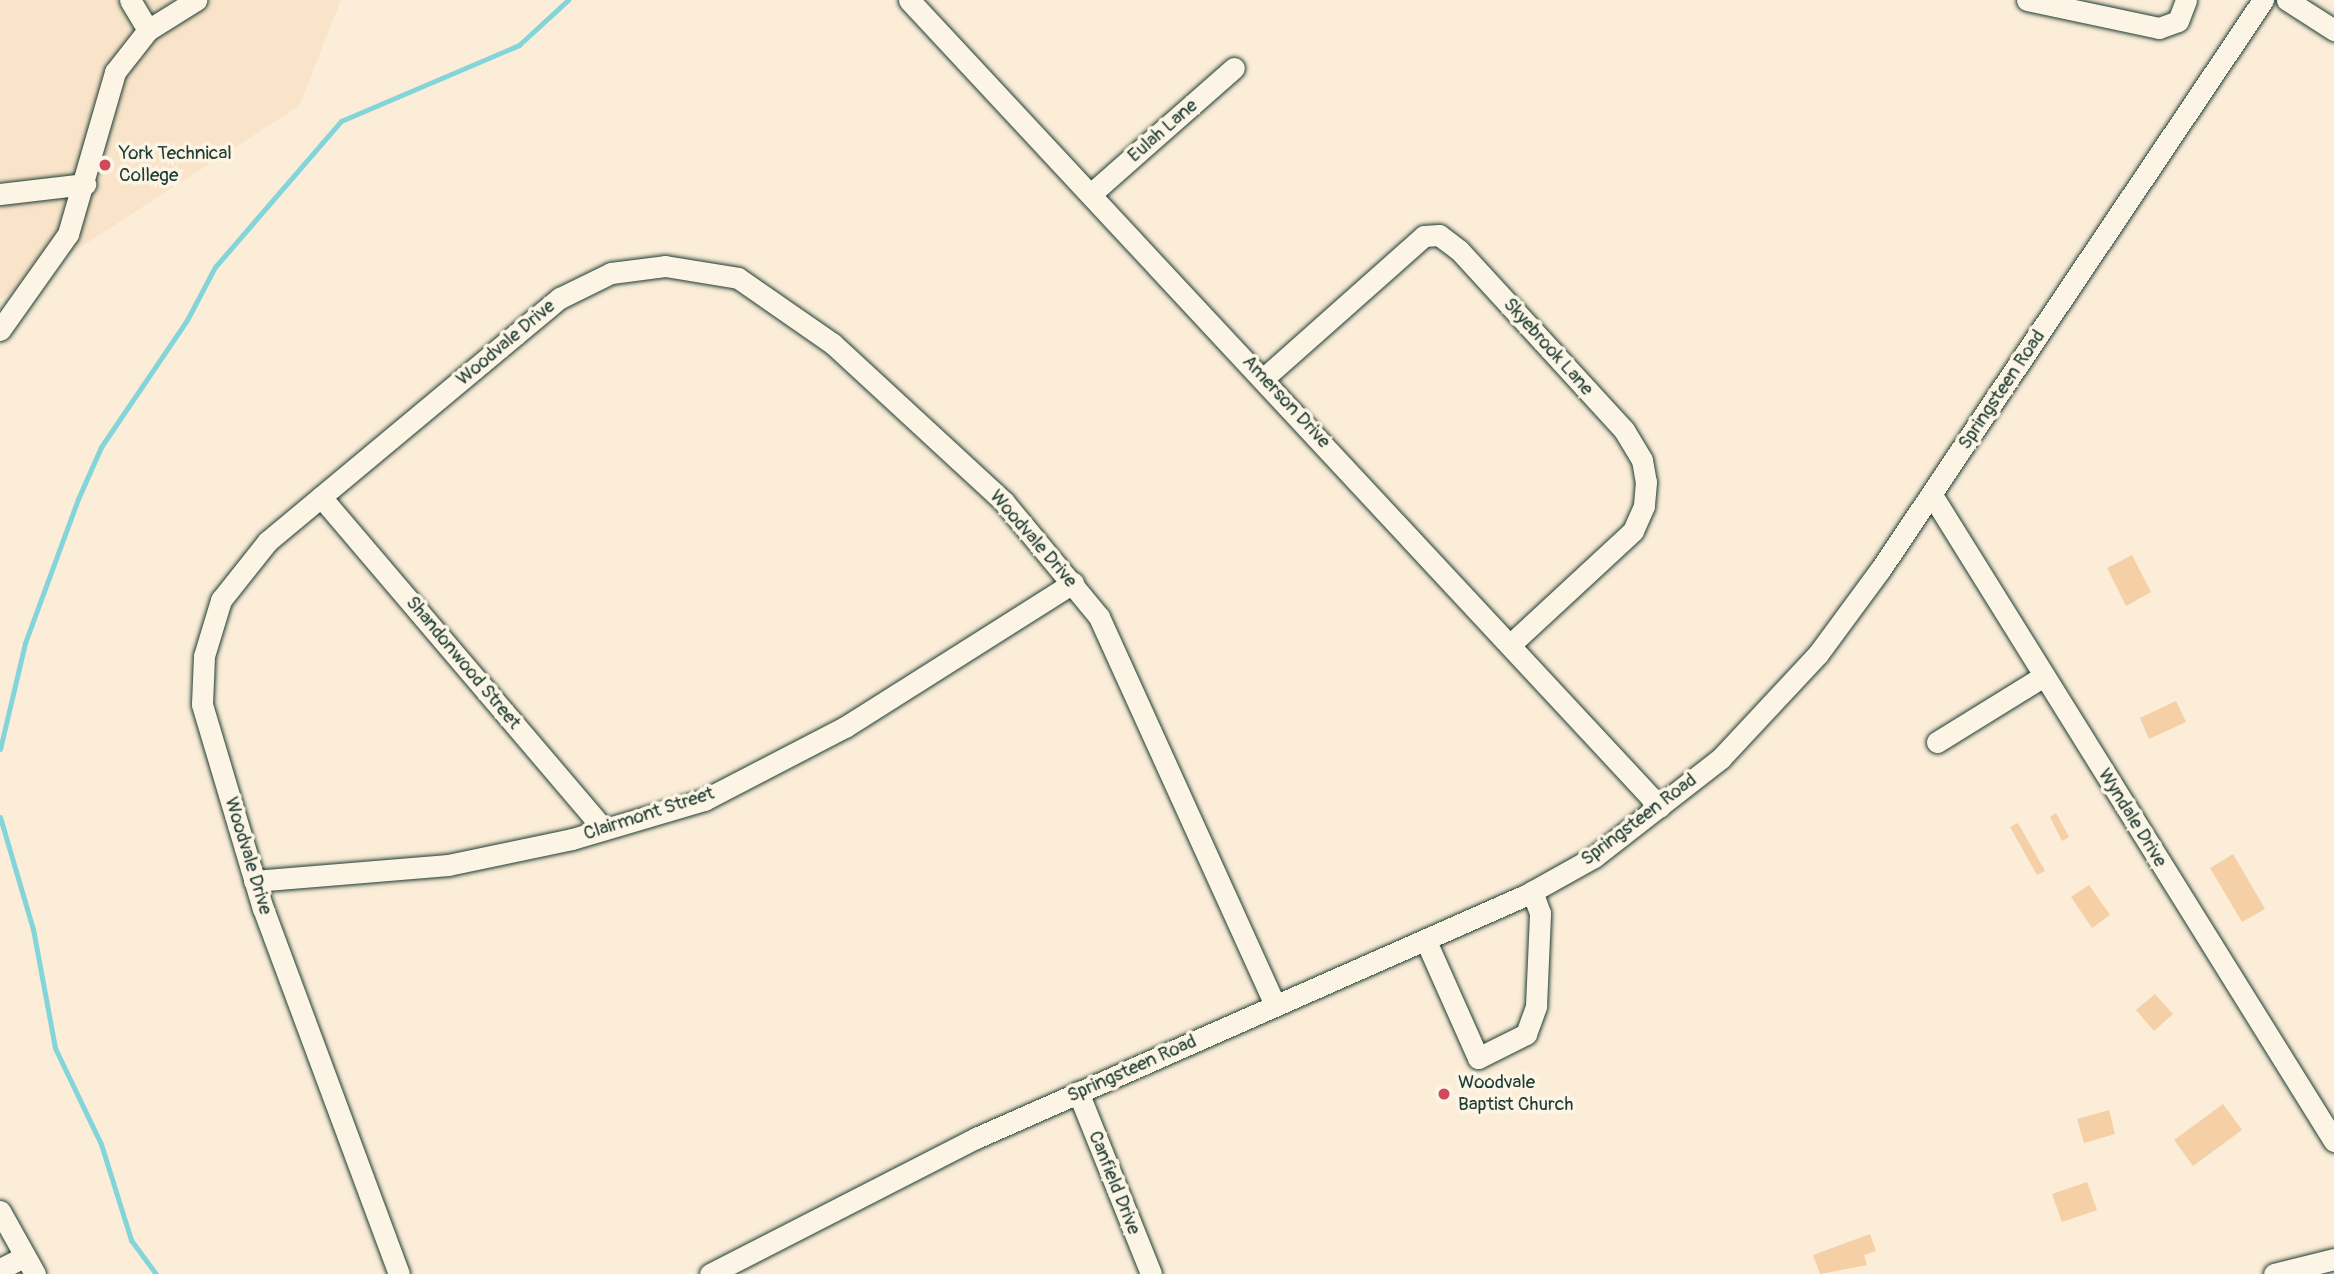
<!DOCTYPE html>
<style>
body{margin:0}
#map{position:relative;width:2334px;height:1274px;overflow:hidden;background:#fbedd8;font-family:Pangolin,sans-serif}
div>[style]{position:absolute}
.built>*{inset:0;background:#f9e4c9}
.stream>*{height:5px;margin:-2.5px;padding:0 2.5px;transform-origin:2.5px;border-radius:2.5px;background:#84d5da}
.building>*{inset:0;background:#f5cfa5}
.roads{filter:drop-shadow(0 0 2px #1f3d34) drop-shadow(0 0 2px #1f3d34)}
.minor>*{height:21px;margin:-10.5px;padding:0 10.5px;transform-origin:10.5px;border-radius:10.5px;background:#fcf5e5}
.dots>*{width:19px;height:19px;translate:-50% -50%;box-sizing:border-box;border:4px solid #fcf5e5;border-radius:50%}
span{translate:-50% -50%;white-space:nowrap;text-align:center;line-height:1.15;-webkit-text-stroke:7px #fcf5e5;paint-order:stroke}
.street-label{font-size:19px;color:#1f3d34}
.poi-label{font-size:19px;color:#1f3d34}
.left{translate:0 -50%;text-align:left}
</style>
<div id="map">
<div class="built">
<i style="clip-path:polygon(0 0,341px 0,299px 106px,0 299px)"></i>
</div>
<div class="stream">
<i style="left:0;top:749px;width:109px;rotate:-76.7deg"></i>
<i style="left:25px;top:643px;width:153px;rotate:-69.8deg"></i>
<i style="left:78px;top:499px;width:57px;rotate:-66.1deg"></i>
<i style="left:101px;top:447px;width:153px;rotate:-55.9deg"></i>
<i style="left:187px;top:320px;width:60px;rotate:-62.2deg"></i>
<i style="left:215px;top:267px;width:193px;rotate:-49.2deg"></i>
<i style="left:341px;top:121px;width:194px;rotate:-23.1deg"></i>
<i style="left:519px;top:45px;width:67px;rotate:-42.6deg"></i>
<i style="left:0;top:817px;width:117px;rotate:73.6deg"></i>
<i style="left:33px;top:929px;width:121px;rotate:79.5deg"></i>
<i style="left:55px;top:1048px;width:106px;rotate:64.4deg"></i>
<i style="left:101px;top:1144px;width:101px;rotate:72.6deg"></i>
<i style="left:131px;top:1240px;width:42px;rotate:53.7deg"></i>
</div>
<div class="building">
<i style="clip-path:polygon(2132px 555px,2151px 592px,2126px 606px,2107px 568px)"></i>
<i style="clip-path:polygon(2176px 701px,2186px 722px,2149px 739px,2140px 718px)"></i>
<i style="clip-path:polygon(2056px 813px,2069px 837px,2062px 841px,2050px 817px)"></i>
<i style="clip-path:polygon(2018px 823px,2045px 871px,2037px 875px,2010px 827px)"></i>
<i style="clip-path:polygon(2233px 854px,2265px 909px,2242px 922px,2210px 868px)"></i>
<i style="clip-path:polygon(2089px 885px,2110px 915px,2092px 928px,2071px 897px)"></i>
<i style="clip-path:polygon(2155px 994px,2173px 1014px,2154px 1031px,2136px 1010px)"></i>
<i style="clip-path:polygon(2223px 1104px,2242px 1130px,2193px 1166px,2174px 1140px)"></i>
<i style="clip-path:polygon(2109px 1110px,2115px 1134px,2084px 1143px,2077px 1119px)"></i>
<i style="clip-path:polygon(2087px 1182px,2097px 1210px,2062px 1222px,2052px 1194px)"></i>
<i style="clip-path:polygon(1870px 1234px,1876px 1251px,1864px 1255px,1867px 1265px,1820px 1274px,1813px 1255px)"></i>
</div>
<div class="roads">
<div class="minor">
<i style="left:130px;top:0;width:35px;rotate:59deg"></i>
<i style="left:909px;top:0;width:1102px;rotate:47.06deg"></i>
<i style="left:2027px;top:0;width:135px;rotate:12deg"></i>
<i style="left:2159px;top:28px;width:20px;rotate:-20deg"></i>
<i style="left:2178px;top:21px;width:22px;rotate:-69deg"></i>
<i style="left:2287px;top:0;width:56px;rotate:32.6deg"></i>
<i style="left:1092px;top:193px;width:189px;rotate:-41.4deg"></i>
<i style="left:0;top:194px;width:86px;rotate:-6.7deg"></i>
<i style="left:0;top:330px;width:118px;rotate:-54.7deg"></i>
<i style="left:68px;top:234px;width:169px;rotate:-73.8deg"></i>
<i style="left:115px;top:72px;width:53px;rotate:-51.8deg"></i>
<i style="left:148px;top:30px;width:57px;rotate:-32deg"></i>
<i style="left:1264px;top:378px;width:214px;rotate:-41.6deg"></i>
<i style="left:1424px;top:236px;width:15px;rotate:-4deg"></i>
<i style="left:1439px;top:235px;width:25px;rotate:37deg"></i>
<i style="left:1459px;top:250px;width:244px;rotate:47.5deg"></i>
<i style="left:1624px;top:430px;width:35px;rotate:59deg"></i>
<i style="left:1642px;top:460px;width:22px;rotate:80deg"></i>
<i style="left:1646px;top:482px;width:24px;rotate:95deg"></i>
<i style="left:1644px;top:506px;width:27px;rotate:114deg"></i>
<i style="left:1633px;top:531px;width:166px;rotate:137.2deg"></i>
<i style="left:1932px;top:495px;width:761px;rotate:58.11deg"></i>
<i style="left:321px;top:497px;width:436px;rotate:49.6deg"></i>
<i style="left:1937px;top:742px;width:126px;rotate:-31.7deg"></i>
<i style="left:254px;top:881px;width:195px;rotate:-4.7deg"></i>
<i style="left:448px;top:865px;width:127px;rotate:-11.8deg"></i>
<i style="left:572px;top:839px;width:138px;rotate:-16.5deg"></i>
<i style="left:704px;top:800px;width:159px;rotate:-27.4deg"></i>
<i style="left:845px;top:727px;width:270px;rotate:-32.3deg"></i>
<i style="left:1426px;top:941px;width:128px;rotate:66deg"></i>
<i style="left:1478px;top:1058px;width:54px;rotate:-26.6deg"></i>
<i style="left:1526px;top:1034px;width:30px;rotate:-70deg"></i>
<i style="left:1536px;top:1006px;width:93px;rotate:-87.5deg"></i>
<i style="left:1540px;top:913px;width:23px;rotate:-110deg"></i>
<i style="left:1078px;top:1092px;width:196px;rotate:68.1deg"></i>
<i style="left:0;top:1211px;width:72px;rotate:60.9deg"></i>
<i style="left:0;top:1269px;width:28px;rotate:-27deg"></i>
<i style="left:399px;top:1274px;width:390px;rotate:-110.4deg"></i>
<i style="left:263px;top:909px;width:214px;rotate:-106.6deg"></i>
<i style="left:202px;top:704px;width:48px;rotate:-87.6deg"></i>
<i style="left:204px;top:656px;width:59px;rotate:-73.1deg"></i>
<i style="left:221px;top:600px;width:75px;rotate:-51.5deg"></i>
<i style="left:268px;top:541px;width:380px;rotate:-39.8deg"></i>
<i style="left:560px;top:298px;width:57px;rotate:-26.1deg"></i>
<i style="left:611px;top:273px;width:54px;rotate:-7.4deg"></i>
<i style="left:665px;top:266px;width:74px;rotate:9.3deg"></i>
<i style="left:738px;top:278px;width:116px;rotate:34.8deg"></i>
<i style="left:833px;top:344px;width:233px;rotate:42.7deg"></i>
<i style="left:1004px;top:502px;width:149px;rotate:50.4deg"></i>
<i style="left:1099px;top:617px;width:426px;rotate:65.6deg"></i>
<i style="left:710px;top:1274px;width:299px;rotate:-27.1deg"></i>
<i style="left:976px;top:1138px;width:601px;rotate:-23.84deg"></i>
<i style="left:1526px;top:895px;width:78px;rotate:-29.2deg"></i>
<i style="left:1594px;top:857px;width:161px;rotate:-37.9deg"></i>
<i style="left:1721px;top:758px;width:142px;rotate:-47deg"></i>
<i style="left:1818px;top:654px;width:104px;rotate:-53.6deg"></i>
<i style="left:1880px;top:570px;width:687px;rotate:-56.1deg"></i>
<i style="left:2274px;top:1274px;width:62px;rotate:-14deg"></i>
</div>
</div>
<div class="dots">
<i style="left:105px;top:165px;background:#d1495b"></i>
<i style="left:1444px;top:1094px;background:#d1495b"></i>
</div>
<div class="street-label">
<span style="left:1163px;top:131px;rotate:-41deg">Eulah Lane</span>
<span style="left:506px;top:343px;rotate:-40deg">Woodvale Drive</span>
<span style="left:1548px;top:347px;rotate:48deg">Skyebrook Lane</span>
<span style="left:2002px;top:390px;rotate:-56deg">Springsteen Road</span>
<span style="left:1286px;top:402px;rotate:47deg">Amerson Drive</span>
<span style="left:1033px;top:539px;rotate:49deg">Woodvale Drive</span>
<span style="left:463px;top:663px;rotate:50deg">Shandonwood Street</span>
<span style="left:649px;top:814px;rotate:-18deg">Clairmont Street</span>
<span style="left:2132px;top:818px;rotate:58deg">Wyndale Drive</span>
<span style="left:1639px;top:820px;rotate:-37deg">Springsteen Road</span>
<span style="left:248px;top:856px;rotate:73deg">Woodvale Drive</span>
<span style="left:1132px;top:1069px;rotate:-24deg">Springsteen Road</span>
<span style="left:1114px;top:1183px;rotate:68deg">Canfield Drive</span>
</div>
<div class="poi-label">
<span class="left" style="left:119px;top:165px">York Technical<br>College</span>
<span class="left" style="left:1458px;top:1094px">Woodvale<br>Baptist Church</span>
</div>
</div>
